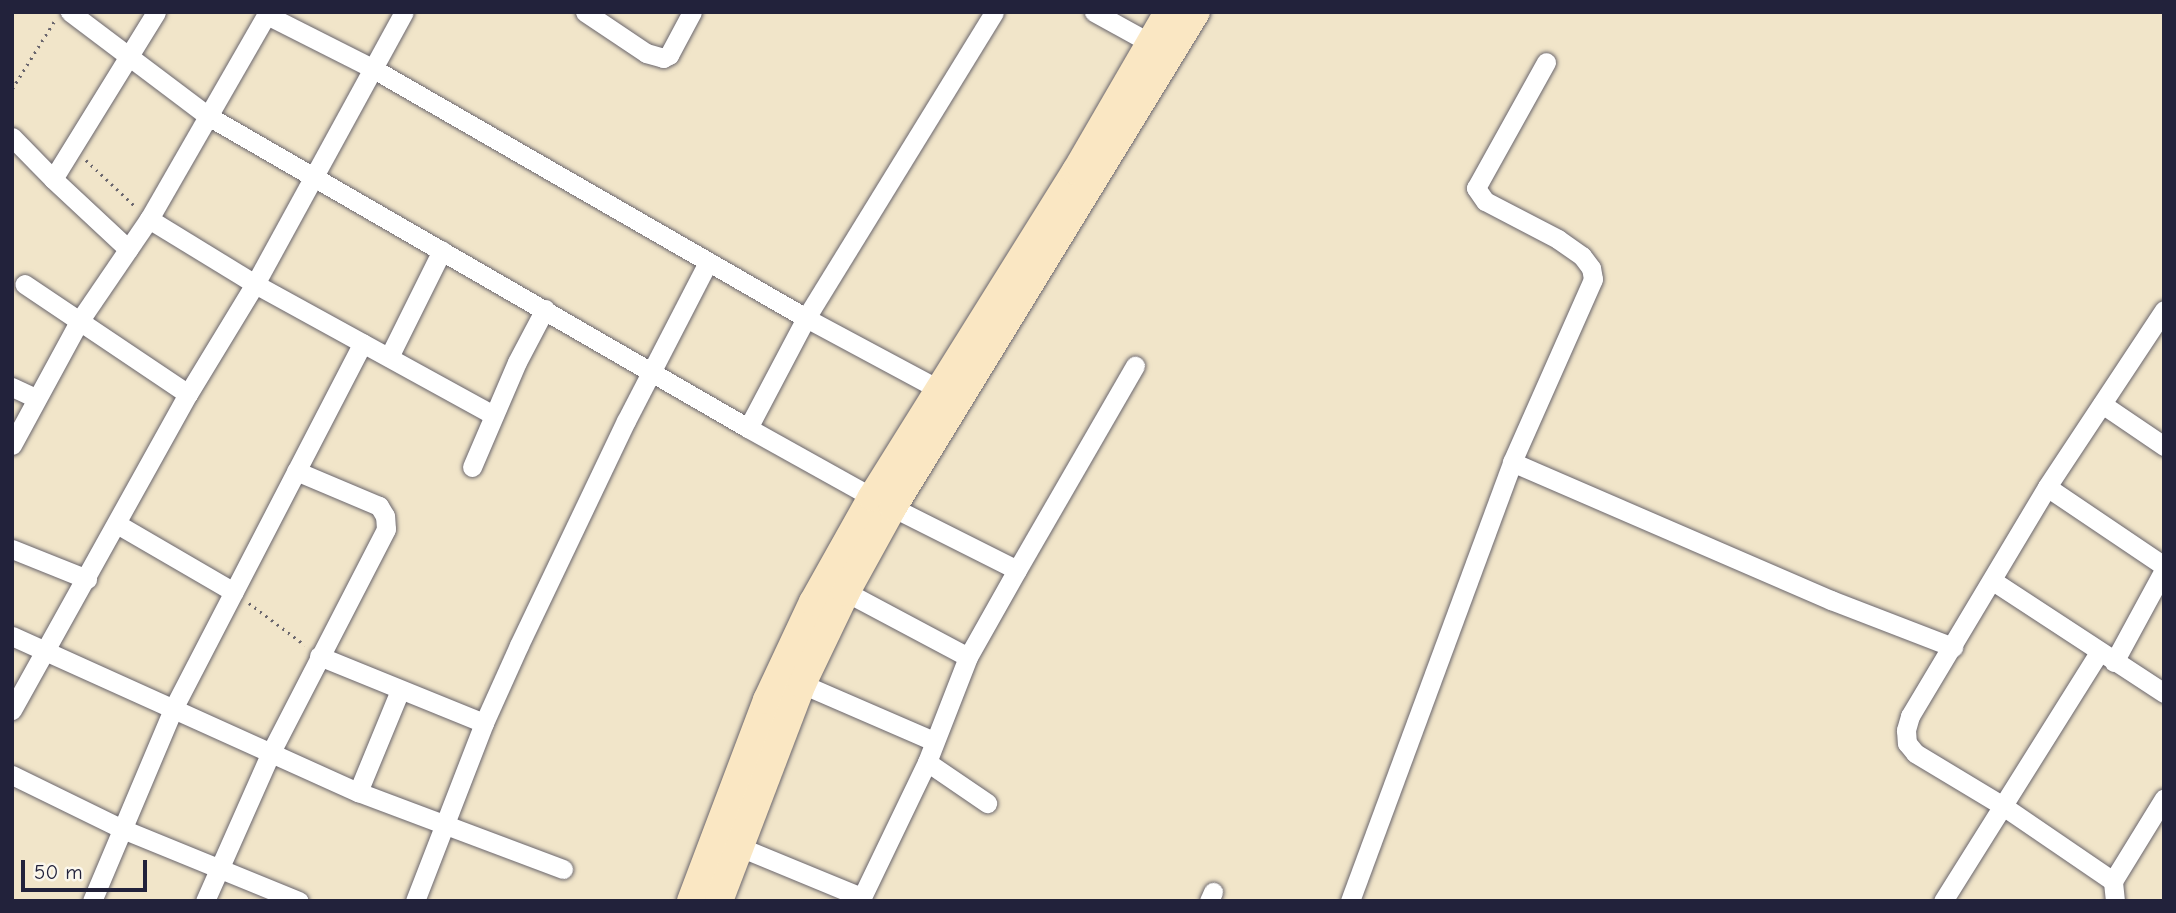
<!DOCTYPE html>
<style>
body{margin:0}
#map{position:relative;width:2176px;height:913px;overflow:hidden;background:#f1e5c9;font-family:"Comic Neue",sans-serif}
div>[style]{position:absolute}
.path>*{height:2.5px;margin-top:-1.25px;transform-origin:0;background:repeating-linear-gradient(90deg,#6a666d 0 2px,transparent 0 7px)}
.roads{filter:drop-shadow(0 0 2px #6a666d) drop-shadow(0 0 2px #6a666d)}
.street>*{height:19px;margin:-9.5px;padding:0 9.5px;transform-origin:9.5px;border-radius:9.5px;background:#fff}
.secondary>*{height:28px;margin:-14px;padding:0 14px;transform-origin:14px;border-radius:14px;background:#fae7c3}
span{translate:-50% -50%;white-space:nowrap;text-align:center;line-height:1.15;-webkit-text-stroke:5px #fbf7ec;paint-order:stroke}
.frame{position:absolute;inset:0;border:14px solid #22223b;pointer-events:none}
.scale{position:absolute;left:21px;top:860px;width:126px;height:32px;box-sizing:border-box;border:4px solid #22223b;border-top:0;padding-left:9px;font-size:21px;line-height:24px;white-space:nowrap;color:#22223b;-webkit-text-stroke:5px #fbf7ec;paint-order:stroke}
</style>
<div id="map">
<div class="path">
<i style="left:12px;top:89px;width:81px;rotate:-58.1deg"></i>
<i style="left:86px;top:160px;width:67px;rotate:43.2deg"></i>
<i style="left:249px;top:603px;width:70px;rotate:36.9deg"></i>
</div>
<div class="roads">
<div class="street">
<i style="left:70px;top:12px;width:173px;rotate:37deg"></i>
<i style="left:208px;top:116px;width:624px;rotate:30.02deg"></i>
<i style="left:748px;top:428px;width:142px;rotate:29.1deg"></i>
<i style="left:872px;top:497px;width:162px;rotate:26.7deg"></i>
<i style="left:1017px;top:570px;width:100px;rotate:119.4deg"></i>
<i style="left:968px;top:657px;width:113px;rotate:111.3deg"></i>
<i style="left:927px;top:762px;width:154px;rotate:115.7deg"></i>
<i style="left:585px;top:12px;width:73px;rotate:33.9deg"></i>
<i style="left:646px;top:53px;width:18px;rotate:16deg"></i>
<i style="left:663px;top:58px;width:7px;rotate:-27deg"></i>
<i style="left:669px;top:55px;width:49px;rotate:-61.9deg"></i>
<i style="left:1094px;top:12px;width:77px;rotate:28.9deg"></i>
<i style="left:267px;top:15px;width:118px;rotate:26.8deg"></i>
<i style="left:372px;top:68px;width:501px;rotate:29.94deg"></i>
<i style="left:806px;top:318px;width:152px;rotate:28.2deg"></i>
<i style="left:12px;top:137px;width:59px;rotate:45.7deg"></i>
<i style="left:53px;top:179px;width:196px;rotate:-58.3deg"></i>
<i style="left:53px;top:179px;width:103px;rotate:43deg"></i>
<i style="left:149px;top:219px;width:124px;rotate:31.5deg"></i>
<i style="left:255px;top:284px;width:272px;rotate:28.8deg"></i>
<i style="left:2164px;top:310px;width:212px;rotate:123.5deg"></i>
<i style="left:2047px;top:487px;width:141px;rotate:34deg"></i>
<i style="left:389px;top:357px;width:119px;rotate:-63.6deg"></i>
<i style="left:12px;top:387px;width:26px;rotate:25deg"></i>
<i style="left:188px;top:394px;width:129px;rotate:-58.7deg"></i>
<i style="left:255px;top:284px;width:310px;rotate:-61.3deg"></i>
<i style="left:2102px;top:404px;width:75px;rotate:34.1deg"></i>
<i style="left:748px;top:428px;width:124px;rotate:-62.2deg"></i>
<i style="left:806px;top:318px;width:359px;rotate:-58.4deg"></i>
<i style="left:12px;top:445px;width:142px;rotate:-61.5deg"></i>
<i style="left:80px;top:320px;width:122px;rotate:-55.7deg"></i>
<i style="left:149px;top:219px;width:239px;rotate:-60.1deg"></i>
<i style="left:1512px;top:462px;width:200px;rotate:-66.1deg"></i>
<i style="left:1593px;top:279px;width:11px;rotate:-100deg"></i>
<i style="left:1591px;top:268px;width:15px;rotate:-127deg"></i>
<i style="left:1582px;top:256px;width:29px;rotate:-145deg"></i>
<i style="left:1558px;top:239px;width:82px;rotate:-152.5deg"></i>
<i style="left:1485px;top:201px;width:16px;rotate:-125deg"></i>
<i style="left:1476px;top:188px;width:144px;rotate:-60.9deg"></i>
<i style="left:472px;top:467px;width:114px;rotate:-66.8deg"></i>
<i style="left:517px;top:362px;width:60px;rotate:-62.2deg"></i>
<i style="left:2047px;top:487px;width:267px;rotate:120.9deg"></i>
<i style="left:1910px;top:716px;width:15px;rotate:106deg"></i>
<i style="left:1906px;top:730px;width:13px;rotate:86deg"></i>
<i style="left:1907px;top:743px;width:13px;rotate:51deg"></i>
<i style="left:1915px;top:753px;width:103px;rotate:31.1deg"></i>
<i style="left:2003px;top:806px;width:133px;rotate:34.3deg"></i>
<i style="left:117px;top:524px;width:135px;rotate:30.2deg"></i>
<i style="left:12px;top:549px;width:81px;rotate:21.8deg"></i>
<i style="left:1017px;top:570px;width:236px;rotate:-60deg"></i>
<i style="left:1993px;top:581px;width:204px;rotate:33.2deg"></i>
<i style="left:846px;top:592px;width:138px;rotate:28deg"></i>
<i style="left:12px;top:636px;width:380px;rotate:24.3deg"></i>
<i style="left:358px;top:792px;width:219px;rotate:20.6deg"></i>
<i style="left:319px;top:656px;width:178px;rotate:22.1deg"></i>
<i style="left:2114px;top:662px;width:105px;rotate:-61.5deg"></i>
<i style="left:802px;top:684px;width:144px;rotate:23.4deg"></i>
<i style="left:12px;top:710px;width:362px;rotate:-60.9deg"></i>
<i style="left:188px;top:394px;width:197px;rotate:-146.1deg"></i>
<i style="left:927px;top:762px;width:73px;rotate:34.3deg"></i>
<i style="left:12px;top:775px;width:120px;rotate:26.1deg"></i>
<i style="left:120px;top:828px;width:193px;rotate:22.2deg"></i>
<i style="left:358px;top:792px;width:110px;rotate:-67.6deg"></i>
<i style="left:730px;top:843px;width:142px;rotate:22.4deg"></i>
<i style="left:92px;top:901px;width:208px;rotate:-67.1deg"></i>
<i style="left:173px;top:709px;width:412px;rotate:-62.6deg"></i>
<i style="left:205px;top:901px;width:161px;rotate:-66.1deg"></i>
<i style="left:270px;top:754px;width:253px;rotate:-62.7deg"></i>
<i style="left:386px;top:529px;width:13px;rotate:-94deg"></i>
<i style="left:385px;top:516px;width:12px;rotate:-121deg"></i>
<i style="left:379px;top:506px;width:90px;rotate:-157.1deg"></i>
<i style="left:415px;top:901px;width:191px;rotate:-68.8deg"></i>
<i style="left:484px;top:723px;width:85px;rotate:-65.8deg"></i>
<i style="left:519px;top:645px;width:248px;rotate:-64.5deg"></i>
<i style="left:626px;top:421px;width:179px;rotate:-62.7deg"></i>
<i style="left:1209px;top:901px;width:10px;rotate:-66deg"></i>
<i style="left:1350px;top:901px;width:468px;rotate:-69.7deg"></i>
<i style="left:1512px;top:462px;width:348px;rotate:23.4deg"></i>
<i style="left:1831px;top:600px;width:131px;rotate:21.1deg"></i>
<i style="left:1943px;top:901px;width:294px;rotate:-57.9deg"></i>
<i style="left:2115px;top:901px;width:20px;rotate:-96deg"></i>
<i style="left:2113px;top:881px;width:97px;rotate:-58.4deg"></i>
</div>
<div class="secondary">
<i style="left:691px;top:901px;width:215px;rotate:-69.3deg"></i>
<i style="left:767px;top:700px;width:108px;rotate:-64.9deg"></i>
<i style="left:813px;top:602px;width:120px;rotate:-60.7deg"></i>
<i style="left:872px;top:497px;width:385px;rotate:-58deg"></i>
<i style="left:1076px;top:171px;width:184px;rotate:-59.9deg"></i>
<i style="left:719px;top:901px;width:232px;rotate:-69.1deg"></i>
<i style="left:802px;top:684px;width:102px;rotate:-64.4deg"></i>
<i style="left:846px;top:592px;width:97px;rotate:-61.1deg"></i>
<i style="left:893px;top:507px;width:580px;rotate:-58.53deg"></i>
</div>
</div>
<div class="frame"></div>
<div class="scale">50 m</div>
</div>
